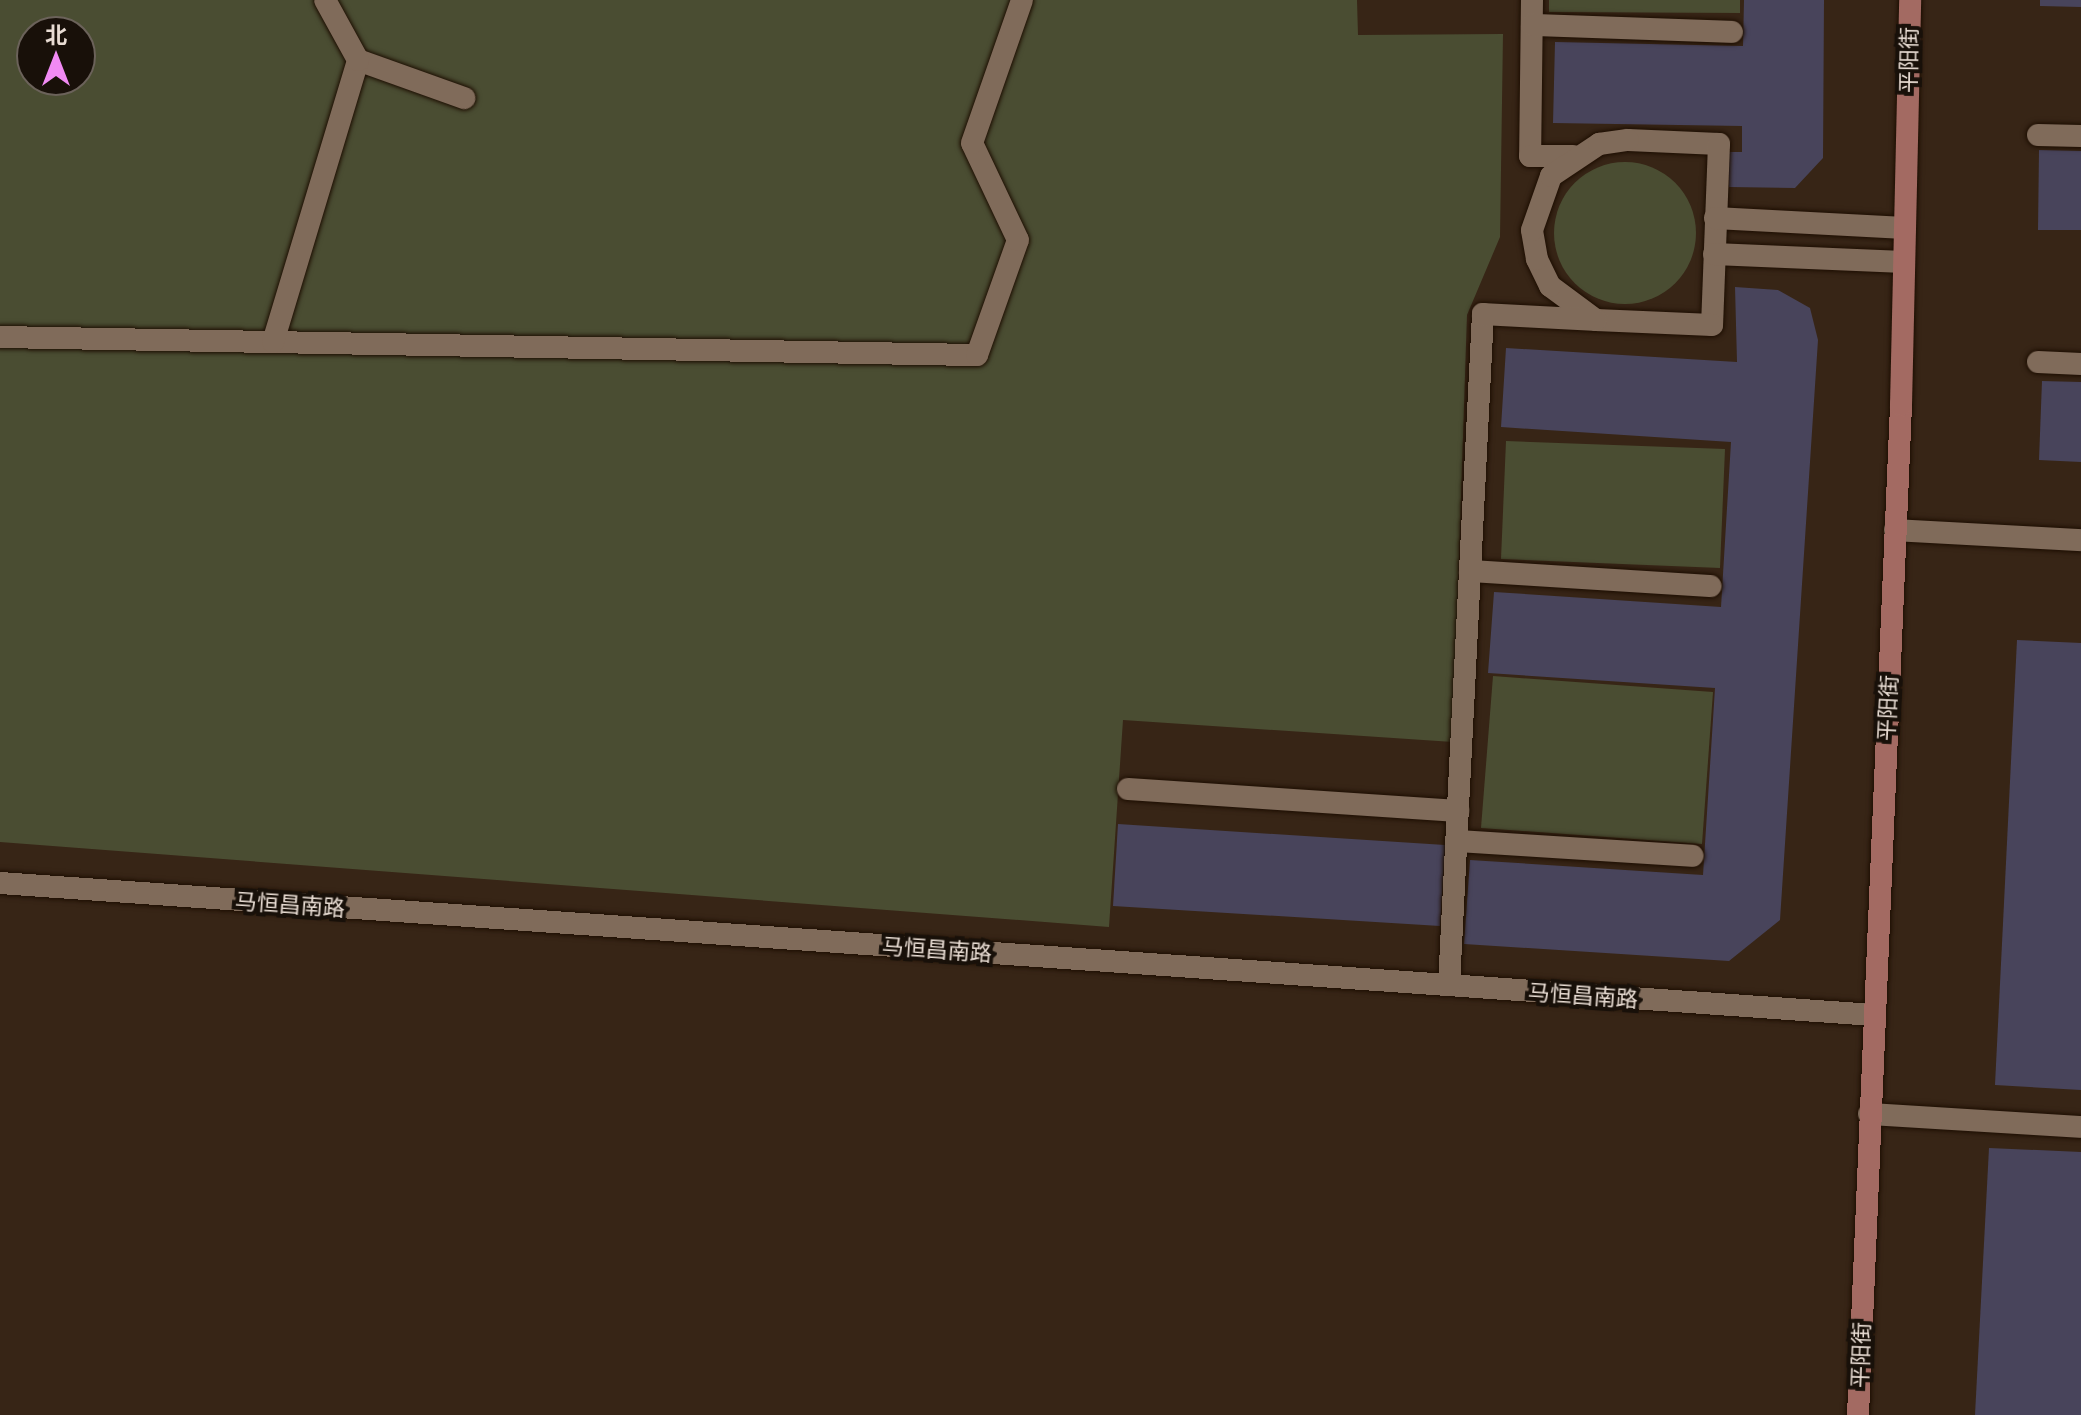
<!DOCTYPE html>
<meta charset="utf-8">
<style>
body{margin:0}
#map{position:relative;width:2081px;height:1415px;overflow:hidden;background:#372516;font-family:"Open Sans","Noto Sans SC",sans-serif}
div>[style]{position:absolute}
.green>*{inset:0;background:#4a4d32}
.round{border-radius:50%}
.building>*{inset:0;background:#48445b}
.roads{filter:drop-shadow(0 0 2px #1d0e02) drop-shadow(0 0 2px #1d0e02)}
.minor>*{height:22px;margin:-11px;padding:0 11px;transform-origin:11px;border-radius:11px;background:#806b5a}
.secondary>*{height:22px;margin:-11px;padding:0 11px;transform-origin:11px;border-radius:11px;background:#a36a62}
span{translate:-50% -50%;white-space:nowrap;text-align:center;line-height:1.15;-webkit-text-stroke:8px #181009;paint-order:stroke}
.street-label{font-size:22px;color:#e8dcd3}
.north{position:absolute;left:16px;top:16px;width:80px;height:80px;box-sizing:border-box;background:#181009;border:2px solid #6b625a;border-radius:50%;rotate:0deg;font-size:22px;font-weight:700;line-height:32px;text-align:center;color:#e8dcd3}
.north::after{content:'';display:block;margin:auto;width:28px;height:36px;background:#f18af4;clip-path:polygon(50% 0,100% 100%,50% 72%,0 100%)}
</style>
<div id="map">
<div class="green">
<i style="clip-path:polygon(evenodd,0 0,1357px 0,1358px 35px,1503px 34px,1500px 237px,1467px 315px,1453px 742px,1123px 720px,1109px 927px,0 842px,0 0,32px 32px,80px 32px,80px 80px,32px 80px,32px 32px)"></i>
<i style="clip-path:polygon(1549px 0,1740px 0,1740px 13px,1549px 12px)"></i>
<i class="round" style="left:1554px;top:162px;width:142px;height:142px"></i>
<i style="clip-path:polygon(1506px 441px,1725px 449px,1720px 568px,1501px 559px)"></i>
<i style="clip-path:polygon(1493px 676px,1713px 692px,1702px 844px,1481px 828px)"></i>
</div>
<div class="building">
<i style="clip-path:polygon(1744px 0,1824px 0,1823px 158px,1795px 188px,1729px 187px,1729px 152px,1742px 152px,1742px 126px,1553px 123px,1555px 42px,1743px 46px)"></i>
<i style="clip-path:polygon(2040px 0,2081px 0,2081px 7px,2040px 6px)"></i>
<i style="clip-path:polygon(2039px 150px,2081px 151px,2081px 230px,2038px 230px)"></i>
<i style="clip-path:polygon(1735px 287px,1778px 290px,1810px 308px,1818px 340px,1780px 920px,1729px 961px,1464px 944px,1470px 860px,1703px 875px,1715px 688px,1488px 673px,1494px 592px,1721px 607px,1731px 442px,1501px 427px,1506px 348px,1737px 362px)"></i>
<i style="clip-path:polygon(2042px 381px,2081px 382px,2081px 462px,2039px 460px)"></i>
<i style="clip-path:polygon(2017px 640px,2081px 643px,2081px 1090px,1995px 1085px)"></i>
<i style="clip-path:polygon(1118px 824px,1445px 845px,1440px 926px,1113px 906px)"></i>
<i style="clip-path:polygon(1989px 1148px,2081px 1152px,2081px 1415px,1975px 1415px)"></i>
</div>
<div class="roads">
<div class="minor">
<i style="left:1532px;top:0;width:156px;rotate:90.7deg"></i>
<i style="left:1530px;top:156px;width:43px"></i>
<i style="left:1532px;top:25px;width:200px;rotate:2deg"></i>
<i style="left:358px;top:60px;width:113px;rotate:19.7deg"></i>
<i style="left:2038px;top:135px;width:43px;rotate:1.3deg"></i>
<i style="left:1628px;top:140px;width:91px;rotate:2.5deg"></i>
<i style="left:1719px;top:144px;width:181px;rotate:92.2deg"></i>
<i style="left:1712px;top:325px;width:116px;rotate:-177.5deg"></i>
<i style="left:1596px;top:320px;width:57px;rotate:-143.5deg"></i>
<i style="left:1550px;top:286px;width:30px;rotate:-116deg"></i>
<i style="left:1537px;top:259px;width:29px;rotate:-100deg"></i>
<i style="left:1532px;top:230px;width:57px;rotate:-70.6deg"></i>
<i style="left:1551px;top:176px;width:58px;rotate:-33.7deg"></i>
<i style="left:1599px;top:144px;width:29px;rotate:-8deg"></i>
<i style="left:1715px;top:218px;width:190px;rotate:3deg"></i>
<i style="left:1714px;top:254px;width:190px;rotate:2.4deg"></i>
<i style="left:0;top:337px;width:977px;rotate:1.06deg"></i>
<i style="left:977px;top:355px;width:122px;rotate:-70.4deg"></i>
<i style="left:1018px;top:240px;width:107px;rotate:-115.4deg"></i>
<i style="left:972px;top:143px;width:151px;rotate:-70.7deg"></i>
<i style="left:273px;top:342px;width:295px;rotate:-73.2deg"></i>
<i style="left:358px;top:60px;width:68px;rotate:-118.8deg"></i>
<i style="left:2038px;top:362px;width:43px;rotate:2.7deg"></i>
<i style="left:1895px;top:530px;width:186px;rotate:3.1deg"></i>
<i style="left:1470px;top:571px;width:241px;rotate:3.6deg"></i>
<i style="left:1128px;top:789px;width:331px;rotate:3.8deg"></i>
<i style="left:1457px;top:841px;width:236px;rotate:3.6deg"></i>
<i style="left:0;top:883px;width:1878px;rotate:4.03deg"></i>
<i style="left:1449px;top:985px;width:672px;rotate:-87.1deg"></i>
<i style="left:1483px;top:314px;width:113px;rotate:3deg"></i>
<i style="left:1869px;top:1114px;width:212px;rotate:3.5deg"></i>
</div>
<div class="secondary">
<i style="left:1858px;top:1415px;width:1011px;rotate:-87.56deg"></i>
<i style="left:1901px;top:405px;width:405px;rotate:-88.7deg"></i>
</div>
</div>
<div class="street-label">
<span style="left:1908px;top:60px;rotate:-89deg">平阳街</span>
<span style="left:1887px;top:708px;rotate:-87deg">平阳街</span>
<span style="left:290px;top:904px;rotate:4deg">马恒昌南路</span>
<span style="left:937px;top:949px;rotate:4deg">马恒昌南路</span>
<span style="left:1583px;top:995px;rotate:4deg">马恒昌南路</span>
<span style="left:1860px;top:1355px;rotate:-88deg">平阳街</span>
</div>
<div class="north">北</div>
</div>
